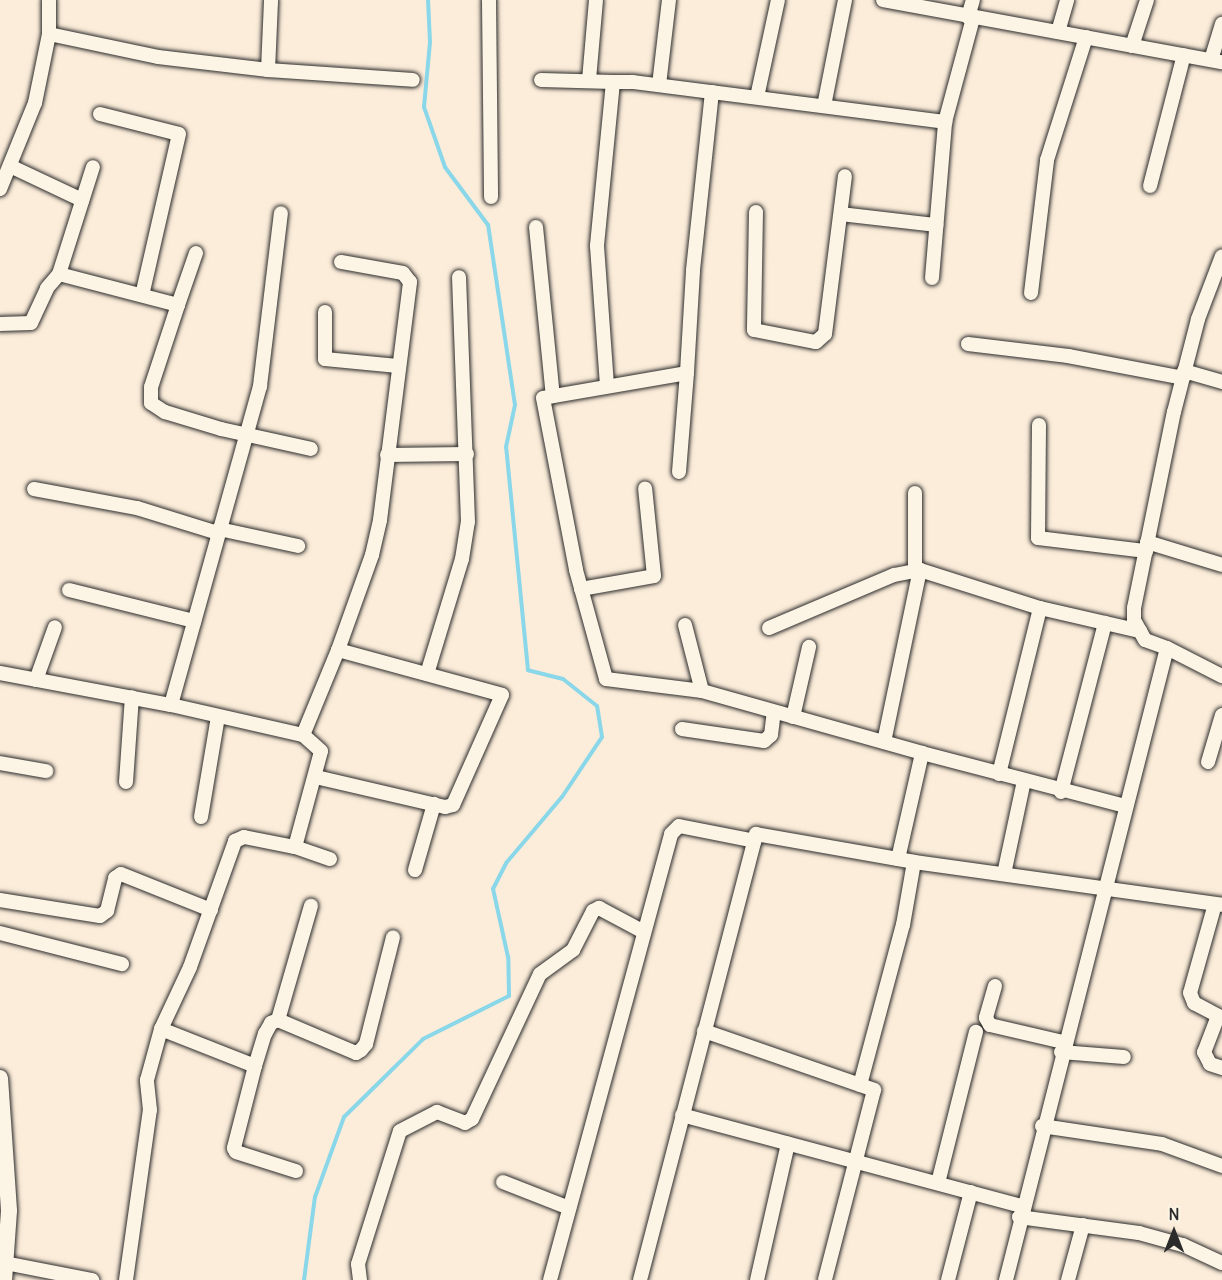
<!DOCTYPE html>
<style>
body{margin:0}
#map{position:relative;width:1222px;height:1280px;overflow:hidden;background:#fcedda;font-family:Delius,sans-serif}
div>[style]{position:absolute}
.stream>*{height:4px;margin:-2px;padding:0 2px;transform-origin:2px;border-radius:2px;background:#8ad7e9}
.roads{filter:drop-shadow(0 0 2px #2b2b2b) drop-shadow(0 0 2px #2b2b2b)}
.minor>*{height:14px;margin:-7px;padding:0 7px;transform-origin:7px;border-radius:7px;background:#fcf5e5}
.tertiary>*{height:16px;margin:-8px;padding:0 8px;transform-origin:8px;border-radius:8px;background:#fcf5e5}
span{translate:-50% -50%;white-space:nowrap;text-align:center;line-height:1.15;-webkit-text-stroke:4.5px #fcf5e5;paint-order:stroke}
.north{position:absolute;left:1144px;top:1202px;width:60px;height:60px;-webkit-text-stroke:4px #fcf5e5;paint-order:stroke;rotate:0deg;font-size:16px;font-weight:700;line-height:24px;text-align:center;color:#2b2b2b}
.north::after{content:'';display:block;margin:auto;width:21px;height:27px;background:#2b2b2b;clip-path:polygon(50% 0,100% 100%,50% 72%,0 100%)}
</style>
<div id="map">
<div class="stream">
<i style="left:304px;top:1280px;width:84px;rotate:-82.5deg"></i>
<i style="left:315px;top:1197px;width:85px;rotate:-70.1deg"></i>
<i style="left:344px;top:1117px;width:111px;rotate:-44.6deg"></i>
<i style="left:423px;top:1039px;width:96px;rotate:-26.6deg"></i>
<i style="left:509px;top:996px;width:39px;rotate:-91deg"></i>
<i style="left:508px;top:957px;width:70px;rotate:-102.4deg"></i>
<i style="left:493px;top:889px;width:30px;rotate:-63deg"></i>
<i style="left:507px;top:862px;width:85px;rotate:-49.8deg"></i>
<i style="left:562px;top:797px;width:72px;rotate:-56.3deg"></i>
<i style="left:602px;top:737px;width:31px;rotate:-99deg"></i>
<i style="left:597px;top:706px;width:43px;rotate:-141.5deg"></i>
<i style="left:563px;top:679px;width:36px;rotate:-166deg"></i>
<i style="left:528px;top:670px;width:224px;rotate:-95.6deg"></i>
<i style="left:506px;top:447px;width:43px;rotate:-77.9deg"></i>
<i style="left:515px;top:405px;width:182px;rotate:-98.5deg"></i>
<i style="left:488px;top:225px;width:72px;rotate:-126.6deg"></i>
<i style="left:445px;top:167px;width:64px;rotate:-109.3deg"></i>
<i style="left:424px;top:107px;width:65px;rotate:-84.7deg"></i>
<i style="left:430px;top:42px;width:42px;rotate:-92.7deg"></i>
</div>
<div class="roads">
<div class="minor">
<i style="left:489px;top:0;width:197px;rotate:89.4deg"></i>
<i style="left:883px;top:0;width:345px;rotate:10.4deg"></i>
<i style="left:968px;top:17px;width:18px;rotate:-74deg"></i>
<i style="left:1058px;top:32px;width:33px;rotate:-74deg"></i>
<i style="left:49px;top:34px;width:111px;rotate:11.9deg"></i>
<i style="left:158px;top:57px;width:111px;rotate:6.7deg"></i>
<i style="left:268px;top:70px;width:145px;rotate:3.9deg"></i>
<i style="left:1132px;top:46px;width:48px;rotate:-71.9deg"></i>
<i style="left:1211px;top:60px;width:38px;rotate:-73deg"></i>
<i style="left:268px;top:70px;width:70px;rotate:-87.5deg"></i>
<i style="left:541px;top:80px;width:72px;rotate:1.6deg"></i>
<i style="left:613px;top:82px;width:165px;rotate:95.6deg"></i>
<i style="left:597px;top:246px;width:139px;rotate:85.9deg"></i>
<i style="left:589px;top:80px;width:80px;rotate:-85deg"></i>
<i style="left:613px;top:82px;width:20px"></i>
<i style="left:633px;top:82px;width:315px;rotate:7.3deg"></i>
<i style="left:945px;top:122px;width:108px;rotate:-74.9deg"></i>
<i style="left:659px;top:85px;width:86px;rotate:-83.3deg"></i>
<i style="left:712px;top:92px;width:180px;rotate:96.1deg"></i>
<i style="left:693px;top:271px;width:102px;rotate:93.4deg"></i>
<i style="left:687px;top:373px;width:146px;rotate:170.2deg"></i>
<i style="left:543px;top:398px;width:175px;rotate:79.1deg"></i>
<i style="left:576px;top:570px;width:113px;rotate:74.6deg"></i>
<i style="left:606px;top:679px;width:97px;rotate:7.1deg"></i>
<i style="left:702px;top:691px;width:229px;rotate:15.7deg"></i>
<i style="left:757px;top:97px;width:99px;rotate:-77.8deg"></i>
<i style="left:824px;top:106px;width:108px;rotate:-78.8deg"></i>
<i style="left:100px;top:114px;width:81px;rotate:14.2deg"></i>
<i style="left:179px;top:134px;width:165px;rotate:102.9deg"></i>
<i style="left:10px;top:166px;width:80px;rotate:25.3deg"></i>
<i style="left:1150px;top:186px;width:135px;rotate:-75.5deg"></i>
<i style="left:0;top:189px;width:93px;rotate:-67.9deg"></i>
<i style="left:35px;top:103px;width:70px;rotate:-78.5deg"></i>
<i style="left:49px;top:34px;width:34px;rotate:-90deg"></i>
<i style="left:756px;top:212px;width:118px;rotate:91deg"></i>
<i style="left:754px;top:330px;width:63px;rotate:11deg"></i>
<i style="left:816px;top:342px;width:12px;rotate:-42deg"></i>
<i style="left:825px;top:334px;width:159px;rotate:-82.8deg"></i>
<i style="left:841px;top:214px;width:96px;rotate:6.6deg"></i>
<i style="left:536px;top:227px;width:170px;rotate:84.3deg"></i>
<i style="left:59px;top:274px;width:112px;rotate:-72.4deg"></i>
<i style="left:932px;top:278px;width:157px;rotate:-85.2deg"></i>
<i style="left:1031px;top:293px;width:134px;rotate:-83.1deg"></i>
<i style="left:1047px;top:160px;width:129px;rotate:-72.4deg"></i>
<i style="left:178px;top:305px;width:55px;rotate:-70.9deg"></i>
<i style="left:325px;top:312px;width:47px;rotate:90deg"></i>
<i style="left:325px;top:359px;width:73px;rotate:5.5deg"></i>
<i style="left:0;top:324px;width:31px;rotate:-2deg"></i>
<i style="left:31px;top:323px;width:38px;rotate:-65deg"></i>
<i style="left:47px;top:288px;width:18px;rotate:-49deg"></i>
<i style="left:59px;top:274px;width:123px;rotate:14.6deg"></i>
<i style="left:178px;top:305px;width:86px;rotate:108.2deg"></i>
<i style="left:151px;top:387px;width:16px;rotate:90deg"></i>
<i style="left:151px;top:403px;width:17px;rotate:33deg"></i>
<i style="left:165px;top:412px;width:59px;rotate:16.9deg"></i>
<i style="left:221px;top:429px;width:92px;rotate:12.5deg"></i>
<i style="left:968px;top:344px;width:101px;rotate:6.8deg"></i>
<i style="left:1068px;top:356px;width:117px;rotate:10.8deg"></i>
<i style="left:1184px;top:371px;width:40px;rotate:16deg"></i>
<i style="left:1039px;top:425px;width:113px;rotate:90.5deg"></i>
<i style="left:1038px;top:538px;width:109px;rotate:6.9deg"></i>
<i style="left:387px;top:455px;width:80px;rotate:-0.7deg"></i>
<i style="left:679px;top:472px;width:99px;rotate:-85.4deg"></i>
<i style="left:34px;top:489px;width:105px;rotate:10.5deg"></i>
<i style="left:137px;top:508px;width:85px;rotate:17.2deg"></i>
<i style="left:915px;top:493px;width:77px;rotate:90deg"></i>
<i style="left:219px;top:529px;width:81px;rotate:12.1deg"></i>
<i style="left:1147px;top:542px;width:78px;rotate:17deg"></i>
<i style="left:581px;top:589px;width:74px;rotate:-10.1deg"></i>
<i style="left:654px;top:576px;width:88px;rotate:-95.8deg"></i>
<i style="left:69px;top:590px;width:129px;rotate:13.9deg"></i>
<i style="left:685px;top:625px;width:68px;rotate:75.6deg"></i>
<i style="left:769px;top:628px;width:136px;rotate:-23deg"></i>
<i style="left:894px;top:575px;width:26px;rotate:-11deg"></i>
<i style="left:920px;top:570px;width:126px;rotate:17.6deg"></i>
<i style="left:1040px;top:608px;width:103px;rotate:13deg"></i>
<i style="left:1167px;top:648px;width:62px;rotate:27deg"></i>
<i style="left:338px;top:650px;width:101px;rotate:-70.3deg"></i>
<i style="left:372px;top:555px;width:36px;rotate:-77deg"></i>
<i style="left:380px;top:520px;width:240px;rotate:-82.8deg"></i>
<i style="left:410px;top:282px;width:11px;rotate:-128deg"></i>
<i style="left:403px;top:273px;width:63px;rotate:-169.9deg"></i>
<i style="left:0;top:673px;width:174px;rotate:10.6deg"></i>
<i style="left:171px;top:705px;width:331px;rotate:-74.4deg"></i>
<i style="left:260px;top:386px;width:174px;rotate:-83.1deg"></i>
<i style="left:427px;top:674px;width:120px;rotate:-73.1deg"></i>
<i style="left:462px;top:559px;width:37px;rotate:-81deg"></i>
<i style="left:468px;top:522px;width:245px;rotate:-92.1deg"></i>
<i style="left:36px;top:680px;width:56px;rotate:-70.3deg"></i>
<i style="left:793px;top:717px;width:72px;rotate:-77.1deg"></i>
<i style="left:682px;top:729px;width:83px;rotate:8.3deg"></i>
<i style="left:764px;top:741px;width:9px;rotate:-41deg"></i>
<i style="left:771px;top:735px;width:23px;rotate:-83deg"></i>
<i style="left:303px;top:735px;width:92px;rotate:-67.6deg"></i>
<i style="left:338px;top:650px;width:170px;rotate:15.3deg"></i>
<i style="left:502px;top:695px;width:120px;rotate:114deg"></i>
<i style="left:453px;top:805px;width:8px;rotate:166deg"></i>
<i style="left:445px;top:807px;width:132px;rotate:-166.9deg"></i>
<i style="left:884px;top:742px;width:176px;rotate:-78.2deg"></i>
<i style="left:1208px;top:762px;width:49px;rotate:-73.4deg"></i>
<i style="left:0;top:763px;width:47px;rotate:9.9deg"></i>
<i style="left:999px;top:774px;width:171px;rotate:-76.1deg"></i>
<i style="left:126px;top:782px;width:85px;rotate:-86deg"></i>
<i style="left:1061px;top:792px;width:175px;rotate:-75.4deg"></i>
<i style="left:201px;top:817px;width:102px;rotate:-80.4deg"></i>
<i style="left:295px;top:847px;width:37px;rotate:19deg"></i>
<i style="left:898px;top:859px;width:109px;rotate:-77.2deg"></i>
<i style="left:922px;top:753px;width:210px;rotate:14.6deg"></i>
<i style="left:415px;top:870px;width:69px;rotate:-73.9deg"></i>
<i style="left:1004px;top:874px;width:95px;rotate:-77.9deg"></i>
<i style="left:0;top:900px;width:101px;rotate:9.1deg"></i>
<i style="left:100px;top:916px;width:9px;rotate:-36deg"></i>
<i style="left:107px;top:911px;width:34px;rotate:-76deg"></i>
<i style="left:115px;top:878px;width:7px;rotate:-34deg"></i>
<i style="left:121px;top:874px;width:97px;rotate:21.8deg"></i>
<i style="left:1215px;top:904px;width:92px;rotate:105.7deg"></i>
<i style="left:1190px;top:993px;width:11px;rotate:68deg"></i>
<i style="left:1194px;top:1003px;width:27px;rotate:28deg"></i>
<i style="left:1218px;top:1016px;width:39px;rotate:111deg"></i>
<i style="left:1204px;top:1052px;width:13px;rotate:63deg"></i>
<i style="left:1210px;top:1064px;width:13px;rotate:18deg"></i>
<i style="left:0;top:933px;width:126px;rotate:14.3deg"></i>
<i style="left:995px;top:986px;width:33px;rotate:106deg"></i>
<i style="left:986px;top:1018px;width:8px;rotate:60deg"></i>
<i style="left:990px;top:1025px;width:75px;rotate:13.1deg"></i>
<i style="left:278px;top:1020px;width:119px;rotate:-73.9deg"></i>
<i style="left:161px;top:1029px;width:101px;rotate:21.5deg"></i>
<i style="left:255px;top:1066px;width:85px;rotate:104.4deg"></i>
<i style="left:234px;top:1148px;width:4px;rotate:63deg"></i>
<i style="left:236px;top:1152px;width:63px;rotate:17.6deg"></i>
<i style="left:704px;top:1031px;width:180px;rotate:19.1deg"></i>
<i style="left:874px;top:1090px;width:196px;rotate:104.5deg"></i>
<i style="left:1061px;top:1052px;width:63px;rotate:4.5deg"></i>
<i style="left:255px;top:1066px;width:34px;rotate:-73deg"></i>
<i style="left:265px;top:1034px;width:13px;rotate:-61deg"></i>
<i style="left:271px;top:1023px;width:8px;rotate:-23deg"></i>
<i style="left:278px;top:1020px;width:85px;rotate:22.9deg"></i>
<i style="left:356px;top:1053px;width:6px;rotate:-31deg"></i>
<i style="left:361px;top:1050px;width:8px;rotate:-50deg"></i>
<i style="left:366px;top:1044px;width:110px;rotate:-75.8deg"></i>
<i style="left:860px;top:1085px;width:166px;rotate:-75deg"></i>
<i style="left:903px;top:925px;width:64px;rotate:-80.1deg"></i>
<i style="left:682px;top:1115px;width:352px;rotate:15deg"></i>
<i style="left:1042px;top:1126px;width:121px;rotate:8.5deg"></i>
<i style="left:1162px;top:1144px;width:64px;rotate:20.1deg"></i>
<i style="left:503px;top:1182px;width:71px;rotate:21.5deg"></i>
<i style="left:938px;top:1183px;width:156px;rotate:-75.9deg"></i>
<i style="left:1019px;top:1217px;width:121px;rotate:7.6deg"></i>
<i style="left:1139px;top:1233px;width:46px;rotate:15.3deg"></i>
<i style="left:1183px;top:1245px;width:43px;rotate:24.8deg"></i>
<i style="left:5px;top:1263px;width:89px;rotate:11.1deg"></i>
<i style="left:126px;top:1280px;width:172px;rotate:-82deg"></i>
<i style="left:150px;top:1110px;width:30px;rotate:-96deg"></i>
<i style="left:147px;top:1080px;width:53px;rotate:-74.6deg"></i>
<i style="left:161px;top:1029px;width:68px;rotate:-64.9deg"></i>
<i style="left:190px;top:967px;width:134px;rotate:-70.3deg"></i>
<i style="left:235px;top:841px;width:10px;rotate:-24deg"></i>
<i style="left:244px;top:837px;width:52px;rotate:11.1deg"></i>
<i style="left:295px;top:847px;width:99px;rotate:-74.8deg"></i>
<i style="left:321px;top:751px;width:24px;rotate:-138deg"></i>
<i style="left:303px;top:735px;width:135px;rotate:-167.2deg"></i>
<i style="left:360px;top:1280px;width:16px;rotate:-97deg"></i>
<i style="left:358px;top:1264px;width:139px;rotate:-72.5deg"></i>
<i style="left:400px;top:1131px;width:42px;rotate:-27.2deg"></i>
<i style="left:437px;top:1112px;width:30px;rotate:21deg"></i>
<i style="left:465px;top:1123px;width:8px;rotate:-30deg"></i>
<i style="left:472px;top:1119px;width:160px;rotate:-64.9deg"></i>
<i style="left:540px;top:974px;width:41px;rotate:-36deg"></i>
<i style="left:573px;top:950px;width:44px;rotate:-62.9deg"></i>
<i style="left:593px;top:911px;width:7px;rotate:-27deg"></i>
<i style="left:599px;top:908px;width:51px;rotate:28.1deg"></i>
<i style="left:550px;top:1280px;width:462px;rotate:-74.8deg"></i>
<i style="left:671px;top:834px;width:11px;rotate:-45deg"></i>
<i style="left:679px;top:826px;width:77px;rotate:11.2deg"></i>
<i style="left:640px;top:1280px;width:461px;rotate:-75.4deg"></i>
<i style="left:756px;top:834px;width:160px;rotate:10deg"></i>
<i style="left:914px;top:862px;width:311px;rotate:7.9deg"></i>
<i style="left:757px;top:1280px;width:140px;rotate:-77.2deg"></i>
<i style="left:948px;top:1280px;width:91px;rotate:-75.4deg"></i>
<i style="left:1006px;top:1280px;width:652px;rotate:-75.71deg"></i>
<i style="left:1167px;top:648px;width:23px;rotate:-160deg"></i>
<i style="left:1145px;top:640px;width:23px;rotate:-119deg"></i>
<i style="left:1134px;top:620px;width:12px;rotate:-90deg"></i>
<i style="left:1134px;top:608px;width:200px;rotate:-78.5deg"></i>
<i style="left:1174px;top:412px;width:96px;rotate:-75.5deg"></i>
<i style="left:1198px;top:319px;width:67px;rotate:-69.1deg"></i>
<i style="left:1068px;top:1280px;width:57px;rotate:-74.7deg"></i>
</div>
<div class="tertiary">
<i style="left:0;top:1078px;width:133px;rotate:86.1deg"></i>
<i style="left:9px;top:1211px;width:69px;rotate:94.1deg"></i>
</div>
</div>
<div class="north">N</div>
</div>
